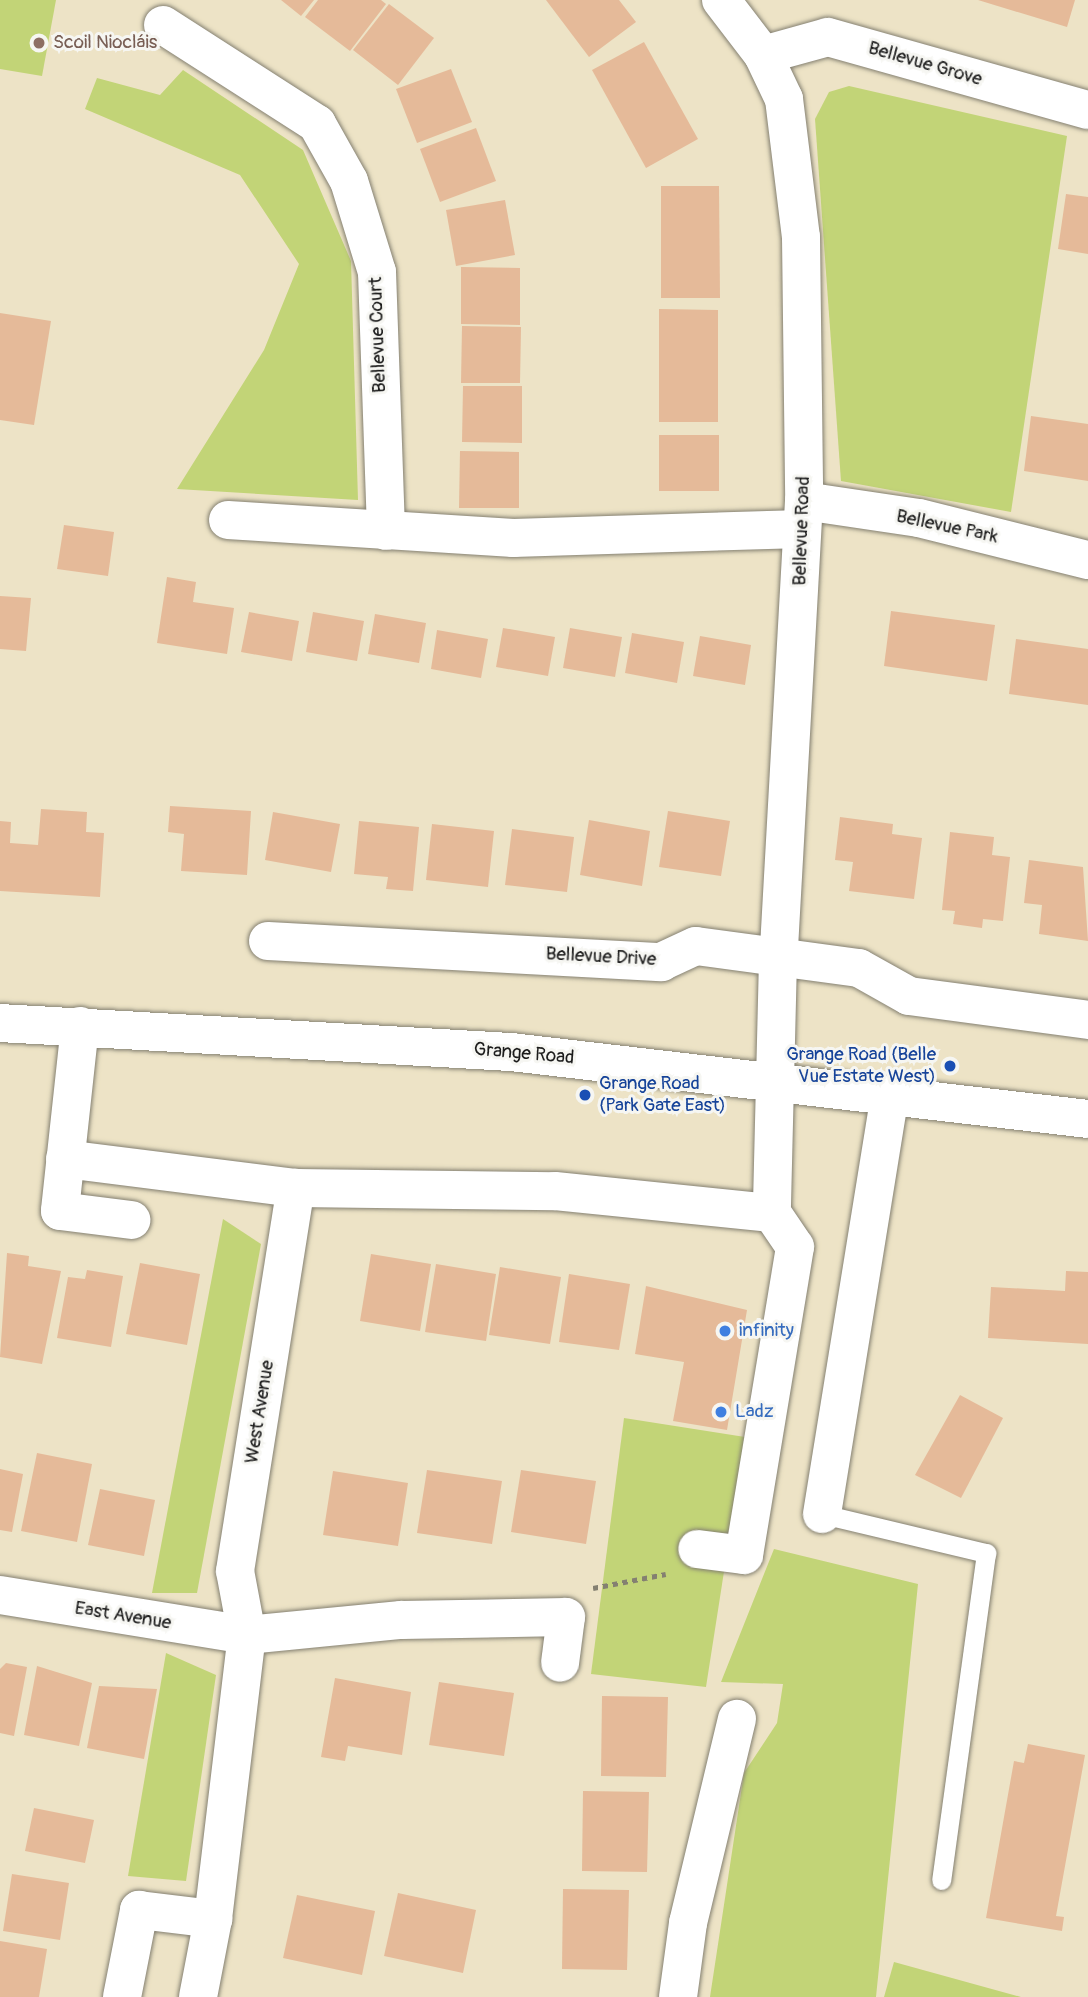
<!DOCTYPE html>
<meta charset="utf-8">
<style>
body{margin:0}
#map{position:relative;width:1088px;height:1997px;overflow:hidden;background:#ede3c6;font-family:Pangolin,sans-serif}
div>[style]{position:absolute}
.green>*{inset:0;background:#c2d477}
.building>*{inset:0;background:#e5ba99}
.path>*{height:4.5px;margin-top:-2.25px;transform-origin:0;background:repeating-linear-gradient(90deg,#848071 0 5px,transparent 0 10px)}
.roads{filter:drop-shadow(0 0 2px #848071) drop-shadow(0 0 2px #848071)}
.service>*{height:19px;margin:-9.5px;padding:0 9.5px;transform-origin:9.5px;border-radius:9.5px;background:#fff}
.minor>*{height:38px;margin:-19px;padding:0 19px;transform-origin:19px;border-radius:19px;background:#fff}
.secondary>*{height:38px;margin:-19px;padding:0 19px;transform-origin:19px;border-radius:19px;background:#fff}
.dots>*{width:19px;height:19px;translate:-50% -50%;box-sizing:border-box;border:4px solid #f6f6f2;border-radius:50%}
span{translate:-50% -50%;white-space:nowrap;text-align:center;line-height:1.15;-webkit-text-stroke:6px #f6f6f2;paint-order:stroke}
.education-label{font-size:19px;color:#785e54}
.left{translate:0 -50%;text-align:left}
.street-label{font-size:19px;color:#1c1c1c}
.transit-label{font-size:19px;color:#164399}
.right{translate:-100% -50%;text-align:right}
.shop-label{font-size:19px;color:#366cbe}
</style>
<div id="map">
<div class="green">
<i style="clip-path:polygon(0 0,56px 0,42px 76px,0 69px)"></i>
<i style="clip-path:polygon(183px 70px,303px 150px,351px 261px,358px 500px,177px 489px,264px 350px,299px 264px,240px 175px,85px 109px,97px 78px,160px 95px)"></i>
<i style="clip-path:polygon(849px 86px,1067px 136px,1011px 512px,841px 481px,815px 119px,829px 92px)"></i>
<i style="clip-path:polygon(223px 1219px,261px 1244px,197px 1593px,152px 1593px)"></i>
<i style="clip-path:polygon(624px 1418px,745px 1437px,706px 1687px,591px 1674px)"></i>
<i style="clip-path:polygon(774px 1549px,918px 1584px,876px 1997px,710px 1997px,744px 1773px,777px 1723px,783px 1684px,721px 1682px)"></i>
<i style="clip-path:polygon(166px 1653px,216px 1675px,186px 1881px,128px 1876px)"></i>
<i style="clip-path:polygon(894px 1962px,1021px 1997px,884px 1997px)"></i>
</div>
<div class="building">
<i style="clip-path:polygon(281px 0,314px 0,301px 16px)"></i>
<i style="clip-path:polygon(318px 0,381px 0,386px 4px,350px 51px,305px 17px)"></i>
<i style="clip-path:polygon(546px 0,619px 0,636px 22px,589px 57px)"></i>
<i style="clip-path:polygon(978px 0,1075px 0,1067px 27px)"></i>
<i style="clip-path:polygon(389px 4px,434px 38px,398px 85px,353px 50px)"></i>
<i style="clip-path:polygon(644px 42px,698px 139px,646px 168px,592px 70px)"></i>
<i style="clip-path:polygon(451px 69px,472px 122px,417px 143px,396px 89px)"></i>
<i style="clip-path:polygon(476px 128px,496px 181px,440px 202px,420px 149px)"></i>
<i style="clip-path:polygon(661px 186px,719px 186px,720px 298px,661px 298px)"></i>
<i style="clip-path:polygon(1066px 194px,1088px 197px,1088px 254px,1058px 249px)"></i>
<i style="clip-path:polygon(505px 200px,515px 255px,456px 266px,446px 210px)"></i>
<i style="clip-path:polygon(461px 267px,520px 268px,520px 325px,461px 324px)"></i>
<i style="clip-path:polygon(659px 309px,718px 310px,718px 422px,659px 422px)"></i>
<i style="clip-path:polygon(0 313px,51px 321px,34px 425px,0 420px)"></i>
<i style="clip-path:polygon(462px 326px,521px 327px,520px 383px,461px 383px)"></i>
<i style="clip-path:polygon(463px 386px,522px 386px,522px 443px,462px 442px)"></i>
<i style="clip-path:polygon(1031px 416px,1088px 424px,1088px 481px,1024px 471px)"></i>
<i style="clip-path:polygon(659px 435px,719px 435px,719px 491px,659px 491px)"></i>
<i style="clip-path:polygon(460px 451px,519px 452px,519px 508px,459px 508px)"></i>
<i style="clip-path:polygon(64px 525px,114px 532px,108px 576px,57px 569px)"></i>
<i style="clip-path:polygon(167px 577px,196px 582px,193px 602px,234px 608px,227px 654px,157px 643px)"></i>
<i style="clip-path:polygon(0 596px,31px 598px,26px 651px,0 649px)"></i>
<i style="clip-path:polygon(891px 611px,995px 625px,987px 681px,884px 666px)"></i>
<i style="clip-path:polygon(249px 612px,299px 621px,292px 661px,241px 652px)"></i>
<i style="clip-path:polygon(313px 612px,364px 621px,357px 661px,306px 652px)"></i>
<i style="clip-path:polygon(375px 614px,426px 623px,419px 663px,368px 654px)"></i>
<i style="clip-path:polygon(503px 628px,555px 637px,548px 676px,496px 667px)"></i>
<i style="clip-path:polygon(570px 628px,622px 637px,615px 677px,563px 668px)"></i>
<i style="clip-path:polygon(437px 630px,488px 639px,481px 678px,431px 669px)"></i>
<i style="clip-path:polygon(632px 633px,684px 642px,677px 683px,625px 673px)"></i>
<i style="clip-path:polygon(700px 636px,751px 645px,745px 685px,693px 676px)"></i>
<i style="clip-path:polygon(1016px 639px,1088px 649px,1088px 705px,1009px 694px)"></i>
<i style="clip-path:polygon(170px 806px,251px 811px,247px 875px,181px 871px,184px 834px,168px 832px)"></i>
<i style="clip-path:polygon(41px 809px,87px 812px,86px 832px,104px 833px,100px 897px,0 891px,0 821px,11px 822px,10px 843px,38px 845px)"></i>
<i style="clip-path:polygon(668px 811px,730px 821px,721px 876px,659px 867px)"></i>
<i style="clip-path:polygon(273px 812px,340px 824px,331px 872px,265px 860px)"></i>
<i style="clip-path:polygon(840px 817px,893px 824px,892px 834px,922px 838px,914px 899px,849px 891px,853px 862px,835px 860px)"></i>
<i style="clip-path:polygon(589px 820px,650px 831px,642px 886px,580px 875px)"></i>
<i style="clip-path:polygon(359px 821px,419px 827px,413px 891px,386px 889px,388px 877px,354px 874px)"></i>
<i style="clip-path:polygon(432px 824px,494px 831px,488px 887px,426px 880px)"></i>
<i style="clip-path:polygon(512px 829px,574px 837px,567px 892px,505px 885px)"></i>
<i style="clip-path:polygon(950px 832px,994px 837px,992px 855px,1010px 857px,1003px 921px,983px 919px,982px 928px,953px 924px,955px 911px,942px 910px)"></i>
<i style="clip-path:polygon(1029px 860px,1083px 867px,1088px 941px,1039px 934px,1042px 905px,1024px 903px)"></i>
<i style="clip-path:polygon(7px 1253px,29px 1256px,28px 1266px,61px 1271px,42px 1364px,0 1357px)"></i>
<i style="clip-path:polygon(371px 1254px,431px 1264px,420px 1331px,360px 1321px)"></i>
<i style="clip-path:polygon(140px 1263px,200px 1274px,187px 1345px,126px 1334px)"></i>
<i style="clip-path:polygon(436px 1264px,496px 1274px,486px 1341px,425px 1332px)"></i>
<i style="clip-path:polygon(500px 1267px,561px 1277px,550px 1344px,489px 1335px)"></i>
<i style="clip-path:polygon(87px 1270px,123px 1276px,111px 1347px,57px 1338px,68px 1277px,85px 1279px)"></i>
<i style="clip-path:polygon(1066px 1271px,1088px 1272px,1088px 1344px,988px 1338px,991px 1287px,1065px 1291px)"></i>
<i style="clip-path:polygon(569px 1274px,630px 1284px,619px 1350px,559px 1342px)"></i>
<i style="clip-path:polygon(646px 1286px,747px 1310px,727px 1430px,673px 1421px,684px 1362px,635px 1354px)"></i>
<i style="clip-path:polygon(960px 1395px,1003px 1418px,961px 1498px,915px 1475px)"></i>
<i style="clip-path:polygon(37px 1453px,92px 1464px,77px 1542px,21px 1531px)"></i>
<i style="clip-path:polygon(0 1469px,23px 1474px,12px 1532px,0 1530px)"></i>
<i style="clip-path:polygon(427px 1470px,502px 1481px,492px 1544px,417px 1533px)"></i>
<i style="clip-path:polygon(521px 1470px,596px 1481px,586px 1544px,511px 1532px)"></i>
<i style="clip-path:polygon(333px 1471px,408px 1483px,398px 1546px,323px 1535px)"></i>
<i style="clip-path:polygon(100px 1489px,155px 1500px,144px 1556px,88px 1545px)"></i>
<i style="clip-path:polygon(6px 1663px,27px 1667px,14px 1736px,0 1733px,0 1669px)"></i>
<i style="clip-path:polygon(37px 1666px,92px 1683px,79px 1746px,24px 1735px)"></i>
<i style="clip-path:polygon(335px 1678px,411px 1692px,402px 1755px,348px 1746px,345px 1761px,321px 1757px)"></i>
<i style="clip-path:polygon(439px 1682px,514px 1693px,504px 1756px,429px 1745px)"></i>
<i style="clip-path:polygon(99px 1686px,157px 1689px,144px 1759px,87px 1748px)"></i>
<i style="clip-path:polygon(602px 1696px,668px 1697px,666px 1777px,601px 1776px)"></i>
<i style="clip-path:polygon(1028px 1744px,1085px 1755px,1056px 1916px,1064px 1917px,1062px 1931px,986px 1918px,1014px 1761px,1024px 1763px)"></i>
<i style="clip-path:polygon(583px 1791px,649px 1792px,647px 1872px,582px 1871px)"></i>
<i style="clip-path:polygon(34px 1808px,94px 1820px,85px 1863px,25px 1851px)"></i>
<i style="clip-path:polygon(12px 1874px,69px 1883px,60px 1940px,3px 1931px)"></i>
<i style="clip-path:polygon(563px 1889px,629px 1890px,627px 1970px,562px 1969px)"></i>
<i style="clip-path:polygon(398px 1893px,476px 1910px,463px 1973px,384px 1956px)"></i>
<i style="clip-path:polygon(297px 1895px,375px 1911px,362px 1975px,283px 1958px)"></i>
<i style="clip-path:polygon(0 1941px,47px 1949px,39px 1997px,0 1997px)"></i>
</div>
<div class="path">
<i style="left:593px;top:1588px;width:74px;rotate:-10.9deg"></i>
</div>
<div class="roads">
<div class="service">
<i style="left:822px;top:1514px;width:169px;rotate:13.4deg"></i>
<i style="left:986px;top:1553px;width:330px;rotate:97.8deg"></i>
</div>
<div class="minor">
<i style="left:721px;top:0;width:69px;rotate:52.6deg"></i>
<i style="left:763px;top:55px;width:49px;rotate:64.5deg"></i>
<i style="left:784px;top:99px;width:139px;rotate:83deg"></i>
<i style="left:801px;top:237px;width:264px;rotate:89.3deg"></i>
<i style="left:804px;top:501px;width:459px;rotate:93.2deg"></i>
<i style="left:778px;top:959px;width:254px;rotate:91.4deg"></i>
<i style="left:163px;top:25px;width:183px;rotate:32.7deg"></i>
<i style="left:317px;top:124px;width:65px;rotate:60.7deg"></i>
<i style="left:349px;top:181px;width:95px;rotate:72.9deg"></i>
<i style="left:377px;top:272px;width:259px;rotate:88deg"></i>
<i style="left:763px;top:55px;width:67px;rotate:-15.5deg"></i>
<i style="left:828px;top:37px;width:270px;rotate:15.7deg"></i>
<i style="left:804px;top:501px;width:116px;rotate:8.4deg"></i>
<i style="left:919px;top:518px;width:174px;rotate:14deg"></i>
<i style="left:228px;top:520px;width:286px;rotate:3.6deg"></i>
<i style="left:513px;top:538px;width:289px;rotate:-1.8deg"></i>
<i style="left:268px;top:941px;width:394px;rotate:3.1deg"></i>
<i style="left:661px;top:962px;width:38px;rotate:-25deg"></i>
<i style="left:696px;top:946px;width:164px;rotate:7.7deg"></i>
<i style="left:859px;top:968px;width:57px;rotate:29.2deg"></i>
<i style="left:909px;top:996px;width:181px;rotate:7.6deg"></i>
<i style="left:80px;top:1026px;width:186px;rotate:96.2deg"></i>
<i style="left:60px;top:1211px;width:72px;rotate:7.2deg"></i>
<i style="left:65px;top:1159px;width:233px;rotate:7.2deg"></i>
<i style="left:296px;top:1188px;width:259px;rotate:0.7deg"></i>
<i style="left:555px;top:1191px;width:218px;rotate:5.8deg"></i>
<i style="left:772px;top:1213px;width:41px;rotate:55.9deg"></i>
<i style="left:795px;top:1247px;width:312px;rotate:99.4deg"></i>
<i style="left:744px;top:1555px;width:47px;rotate:-172.7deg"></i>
<i style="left:822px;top:1514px;width:424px;rotate:-80.8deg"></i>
<i style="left:0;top:1595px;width:250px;rotate:9.2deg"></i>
<i style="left:247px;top:1635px;width:155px;rotate:-5.6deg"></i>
<i style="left:401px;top:1620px;width:165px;rotate:-1deg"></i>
<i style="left:566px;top:1617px;width:46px;rotate:97.4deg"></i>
<i style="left:122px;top:1997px;width:89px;rotate:-78.9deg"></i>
<i style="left:139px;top:1910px;width:75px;rotate:6.9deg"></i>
<i style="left:198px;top:1997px;width:79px;rotate:-79.1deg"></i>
<i style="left:213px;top:1919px;width:286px;rotate:-83.2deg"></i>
<i style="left:247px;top:1635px;width:65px;rotate:-100.6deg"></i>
<i style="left:235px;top:1571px;width:388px;rotate:-81deg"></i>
<i style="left:678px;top:1997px;width:75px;rotate:-82.3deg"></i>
<i style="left:688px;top:1923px;width:210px;rotate:-76.5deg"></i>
</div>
<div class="secondary">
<i style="left:0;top:1023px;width:512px;rotate:3.25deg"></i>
<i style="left:511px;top:1052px;width:581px;rotate:6.62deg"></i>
</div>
</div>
<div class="dots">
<i style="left:39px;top:43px;background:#8d6e63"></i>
<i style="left:950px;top:1066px;background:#1a4fb4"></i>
<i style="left:585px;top:1095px;background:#1a4fb4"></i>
<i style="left:725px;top:1331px;background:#3f7fe0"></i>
<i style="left:721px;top:1412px;background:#3f7fe0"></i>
</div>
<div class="education-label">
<span class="left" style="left:53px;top:43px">Scoil Niocláis</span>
</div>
<div class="street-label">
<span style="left:925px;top:64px;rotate:16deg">Bellevue Grove</span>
<span style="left:378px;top:335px;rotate:-92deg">Bellevue Court</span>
<span style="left:947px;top:527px;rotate:12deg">Bellevue Park</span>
<span style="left:802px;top:531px;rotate:-88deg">Bellevue Road</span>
<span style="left:601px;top:957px;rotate:3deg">Bellevue Drive</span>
<span style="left:524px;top:1054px;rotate:5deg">Grange Road</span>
<span style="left:260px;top:1412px;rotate:-81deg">West Avenue</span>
<span style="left:123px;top:1616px;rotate:9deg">East Avenue</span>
</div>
<div class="transit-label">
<span class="right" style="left:936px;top:1066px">Grange Road (Belle<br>Vue Estate West)</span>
<span class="left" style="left:599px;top:1095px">Grange Road<br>(Park Gate East)</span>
</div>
<div class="shop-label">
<span class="left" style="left:739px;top:1331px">infinity</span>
<span class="left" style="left:735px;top:1412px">Ladz</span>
</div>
</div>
